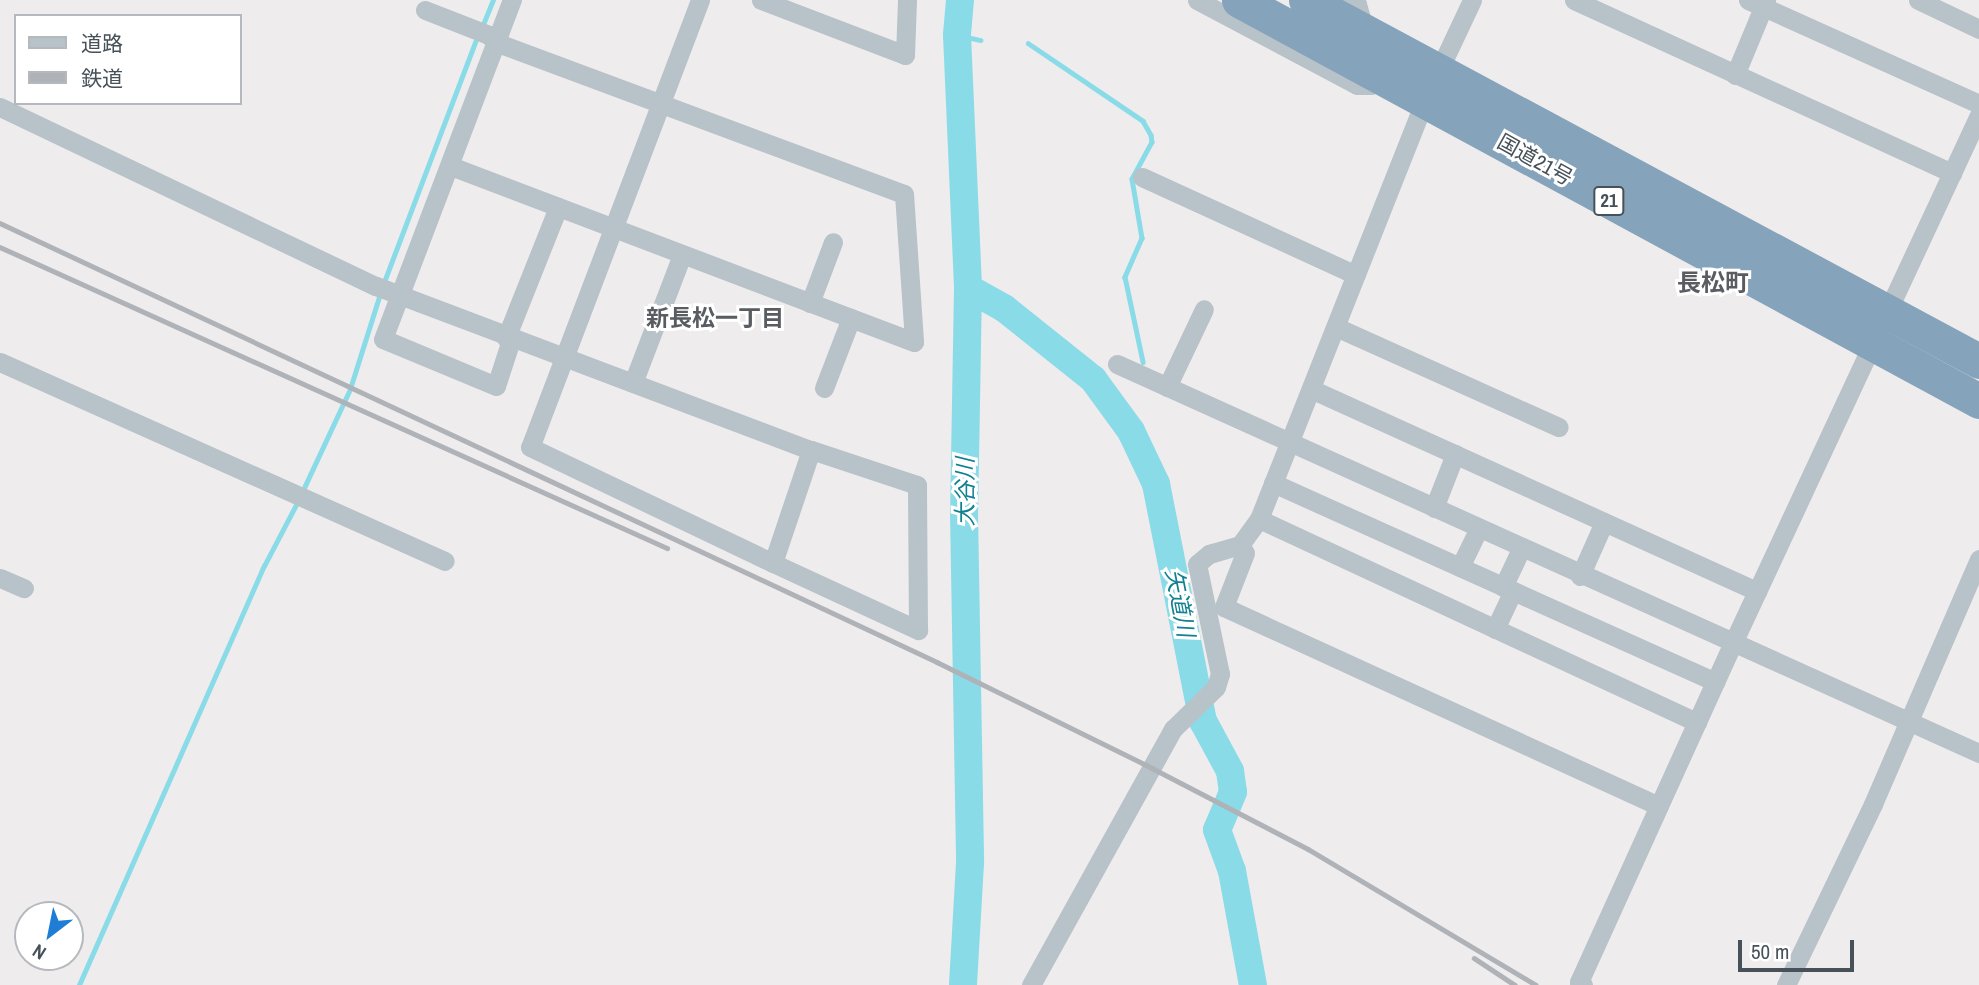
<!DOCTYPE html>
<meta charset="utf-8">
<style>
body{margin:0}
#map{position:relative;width:1979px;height:985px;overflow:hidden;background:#efeced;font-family:"Archivo Narrow","Noto Sans JP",sans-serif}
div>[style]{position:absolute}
.stream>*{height:4.5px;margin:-2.25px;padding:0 2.25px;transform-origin:2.25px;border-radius:2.25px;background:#8adbe8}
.river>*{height:28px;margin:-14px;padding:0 14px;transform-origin:14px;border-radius:14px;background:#8adbe8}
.street>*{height:19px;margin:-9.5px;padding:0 9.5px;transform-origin:9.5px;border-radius:9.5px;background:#b8c2c9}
.highway>*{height:35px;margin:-17.5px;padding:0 17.5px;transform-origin:17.5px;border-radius:17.5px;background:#85a3ba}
.rail>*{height:4.5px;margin:-2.25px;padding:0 2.25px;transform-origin:2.25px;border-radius:2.25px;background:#afb2b7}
span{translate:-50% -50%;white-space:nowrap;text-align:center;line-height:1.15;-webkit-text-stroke:6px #fff;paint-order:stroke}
.shield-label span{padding:2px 5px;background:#fff;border:2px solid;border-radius:5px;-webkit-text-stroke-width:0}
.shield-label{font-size:19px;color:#465159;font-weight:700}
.street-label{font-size:21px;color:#465159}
.neighbourhood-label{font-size:23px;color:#595d61;font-weight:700}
.water-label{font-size:23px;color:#118192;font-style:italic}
.quarter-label{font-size:24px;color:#595d61;font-weight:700}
.legend{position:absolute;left:14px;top:14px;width:228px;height:91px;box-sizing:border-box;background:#fff;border:2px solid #b5b9bd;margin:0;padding:9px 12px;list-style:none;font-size:21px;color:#465159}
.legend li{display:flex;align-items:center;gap:14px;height:35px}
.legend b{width:35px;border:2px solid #b5b9bd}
.north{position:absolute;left:14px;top:901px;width:70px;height:70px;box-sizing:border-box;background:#fff;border:2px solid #b5b9bd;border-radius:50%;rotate:212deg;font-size:19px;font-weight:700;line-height:28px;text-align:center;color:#465159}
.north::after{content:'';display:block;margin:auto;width:24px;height:32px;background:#207dd6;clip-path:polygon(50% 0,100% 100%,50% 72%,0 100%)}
.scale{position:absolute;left:1738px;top:940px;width:116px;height:32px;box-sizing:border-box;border:4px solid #465159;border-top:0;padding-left:9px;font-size:21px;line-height:24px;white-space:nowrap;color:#465159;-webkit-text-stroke:5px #fff;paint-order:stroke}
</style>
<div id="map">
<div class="stream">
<i style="left:482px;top:27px;width:29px;rotate:-68deg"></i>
<i style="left:957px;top:35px;width:24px;rotate:12deg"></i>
<i style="left:1028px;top:43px;width:139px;rotate:34.1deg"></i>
<i style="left:1143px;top:121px;width:16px;rotate:60deg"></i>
<i style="left:1151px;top:135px;width:7px;rotate:82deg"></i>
<i style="left:1152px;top:142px;width:42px;rotate:118.4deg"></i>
<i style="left:1132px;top:179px;width:60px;rotate:80.4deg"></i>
<i style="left:1142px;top:238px;width:43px;rotate:113.6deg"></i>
<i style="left:1125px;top:277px;width:87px;rotate:78deg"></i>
<i style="left:384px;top:282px;width:264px;rotate:-69.2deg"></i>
<i style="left:303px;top:490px;width:111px;rotate:-65deg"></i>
<i style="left:350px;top:389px;width:100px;rotate:-72.5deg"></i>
<i style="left:79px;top:985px;width:458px;rotate:-66.2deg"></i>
<i style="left:264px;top:566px;width:73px;rotate:-62.4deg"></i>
</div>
<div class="river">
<i style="left:960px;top:0;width:35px;rotate:95deg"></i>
<i style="left:957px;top:35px;width:253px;rotate:87.5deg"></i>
<i style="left:968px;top:288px;width:224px;rotate:91deg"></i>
<i style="left:964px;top:512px;width:351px;rotate:89deg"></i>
<i style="left:970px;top:863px;width:122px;rotate:93.3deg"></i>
<i style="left:968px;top:288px;width:41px;rotate:29.1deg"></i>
<i style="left:1004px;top:308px;width:114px;rotate:38.6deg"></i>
<i style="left:1093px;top:379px;width:64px;rotate:53.8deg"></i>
<i style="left:1131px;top:431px;width:59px;rotate:64.7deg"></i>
<i style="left:1156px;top:484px;width:242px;rotate:78.8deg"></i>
<i style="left:1203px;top:721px;width:57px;rotate:61.6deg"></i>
<i style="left:1230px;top:771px;width:21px;rotate:82deg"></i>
<i style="left:1233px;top:792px;width:41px;rotate:112.8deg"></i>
<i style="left:1217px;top:830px;width:44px;rotate:69.9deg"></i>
<i style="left:1232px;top:871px;width:116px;rotate:79.6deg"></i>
</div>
<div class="street">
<i style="left:700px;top:0;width:478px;rotate:110.8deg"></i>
<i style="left:530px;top:447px;width:269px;rotate:25.5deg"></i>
<i style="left:773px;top:563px;width:160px;rotate:24.8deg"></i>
<i style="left:918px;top:630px;width:145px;rotate:-90.4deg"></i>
<i style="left:917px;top:485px;width:112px;rotate:-161.7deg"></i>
<i style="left:811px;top:450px;width:119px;rotate:108.6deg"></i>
<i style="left:761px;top:0;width:154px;rotate:20.9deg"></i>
<i style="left:905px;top:55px;width:55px;rotate:-87.9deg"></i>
<i style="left:1197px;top:0;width:181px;rotate:28deg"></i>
<i style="left:1357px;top:85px;width:14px"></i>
<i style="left:1371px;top:85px;width:12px;rotate:-42deg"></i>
<i style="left:1350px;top:0;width:8px;rotate:30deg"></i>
<i style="left:1357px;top:4px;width:29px;rotate:74deg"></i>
<i style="left:1574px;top:0;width:416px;rotate:24.6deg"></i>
<i style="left:1748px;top:0;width:253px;rotate:24.2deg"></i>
<i style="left:1918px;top:0;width:68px;rotate:25.4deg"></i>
<i style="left:425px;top:10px;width:69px;rotate:21.3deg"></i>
<i style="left:489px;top:35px;width:9px;rotate:49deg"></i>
<i style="left:495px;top:42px;width:436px;rotate:20.4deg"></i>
<i style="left:904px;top:194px;width:148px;rotate:86.1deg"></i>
<i style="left:914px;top:342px;width:496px;rotate:-159.2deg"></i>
<i style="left:1735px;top:75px;width:81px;rotate:-67.5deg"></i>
<i style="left:0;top:107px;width:416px;rotate:25.5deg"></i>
<i style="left:376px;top:286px;width:465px;rotate:20.7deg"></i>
<i style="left:1142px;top:177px;width:235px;rotate:24.6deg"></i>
<i style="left:810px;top:303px;width:65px;rotate:-69.3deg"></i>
<i style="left:1336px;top:327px;width:244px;rotate:24.2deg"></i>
<i style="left:506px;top:338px;width:141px;rotate:-68.3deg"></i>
<i style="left:511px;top:340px;width:48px;rotate:108.1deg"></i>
<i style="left:496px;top:386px;width:122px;rotate:-157.4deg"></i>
<i style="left:383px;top:339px;width:363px;rotate:-69.2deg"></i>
<i style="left:0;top:362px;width:487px;rotate:24.1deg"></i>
<i style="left:1117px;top:364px;width:946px;rotate:24.29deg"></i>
<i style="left:633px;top:383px;width:137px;rotate:-69.1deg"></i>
<i style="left:1167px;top:387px;width:86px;rotate:-64.6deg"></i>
<i style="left:824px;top:388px;width:75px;rotate:-68.9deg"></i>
<i style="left:1311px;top:389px;width:490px;rotate:24.4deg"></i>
<i style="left:1273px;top:483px;width:485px;rotate:24.2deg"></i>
<i style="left:1434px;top:508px;width:58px;rotate:-68.7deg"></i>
<i style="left:1259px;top:519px;width:483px;rotate:24.9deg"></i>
<i style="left:1240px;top:545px;width:9px;rotate:58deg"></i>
<i style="left:1245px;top:553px;width:58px;rotate:111.3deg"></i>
<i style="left:1224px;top:607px;width:478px;rotate:24.6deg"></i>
<i style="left:1460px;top:567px;width:41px;rotate:-64.1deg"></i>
<i style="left:1580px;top:576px;width:59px;rotate:-66deg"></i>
<i style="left:0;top:578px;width:26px;rotate:23deg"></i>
<i style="left:1503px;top:587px;width:42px;rotate:-64.7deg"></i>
<i style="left:1495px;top:629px;width:42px;rotate:-64.7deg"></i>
<i style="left:1031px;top:985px;width:293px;rotate:-61deg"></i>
<i style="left:1173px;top:729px;width:60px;rotate:-44.3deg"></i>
<i style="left:1216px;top:687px;width:14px;rotate:-73deg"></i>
<i style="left:1220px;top:674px;width:112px;rotate:-101.8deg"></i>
<i style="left:1197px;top:564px;width:16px;rotate:-40deg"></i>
<i style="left:1209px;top:554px;width:32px;rotate:-16deg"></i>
<i style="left:1240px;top:545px;width:32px;rotate:-54deg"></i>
<i style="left:1259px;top:519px;width:451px;rotate:-68.4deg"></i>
<i style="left:1425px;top:100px;width:110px;rotate:-64.8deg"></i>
<i style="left:1583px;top:985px;width:5px;rotate:-143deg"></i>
<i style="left:1579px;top:982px;width:372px;rotate:-65.6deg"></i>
<i style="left:1733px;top:643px;width:582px;rotate:-65.02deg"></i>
<i style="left:1786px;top:985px;width:201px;rotate:-64.3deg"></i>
<i style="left:1873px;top:804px;width:267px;rotate:-66.6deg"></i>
</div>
<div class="highway">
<i style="left:1239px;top:0;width:842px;rotate:28.45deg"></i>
<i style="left:1306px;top:0;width:764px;rotate:28.21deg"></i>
</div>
<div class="rail">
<i style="left:0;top:223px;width:1035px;rotate:25.1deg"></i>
<i style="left:937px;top:662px;width:240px;rotate:26.2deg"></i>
<i style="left:1152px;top:768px;width:176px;rotate:27.4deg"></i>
<i style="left:1308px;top:849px;width:265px;rotate:30.8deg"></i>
<i style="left:0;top:247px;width:732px;rotate:24.29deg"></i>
<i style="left:1474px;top:958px;width:49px;rotate:33.4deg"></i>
</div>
<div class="shield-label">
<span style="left:1609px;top:201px">21</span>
</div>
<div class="street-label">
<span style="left:1535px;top:160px;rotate:29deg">国道21号</span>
</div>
<div class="neighbourhood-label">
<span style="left:715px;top:318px">新長松一丁目</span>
</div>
<div class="water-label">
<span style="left:965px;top:492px;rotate:-90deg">大谷川</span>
<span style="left:1180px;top:603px;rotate:79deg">矢道川</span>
</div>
<div class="quarter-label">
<span style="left:1713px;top:283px">長松町</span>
</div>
<ul class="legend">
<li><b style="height:9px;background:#b8c2c9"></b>道路</li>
<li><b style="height:9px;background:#afb2b7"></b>鉄道</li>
</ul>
<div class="north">N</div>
<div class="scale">50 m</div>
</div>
